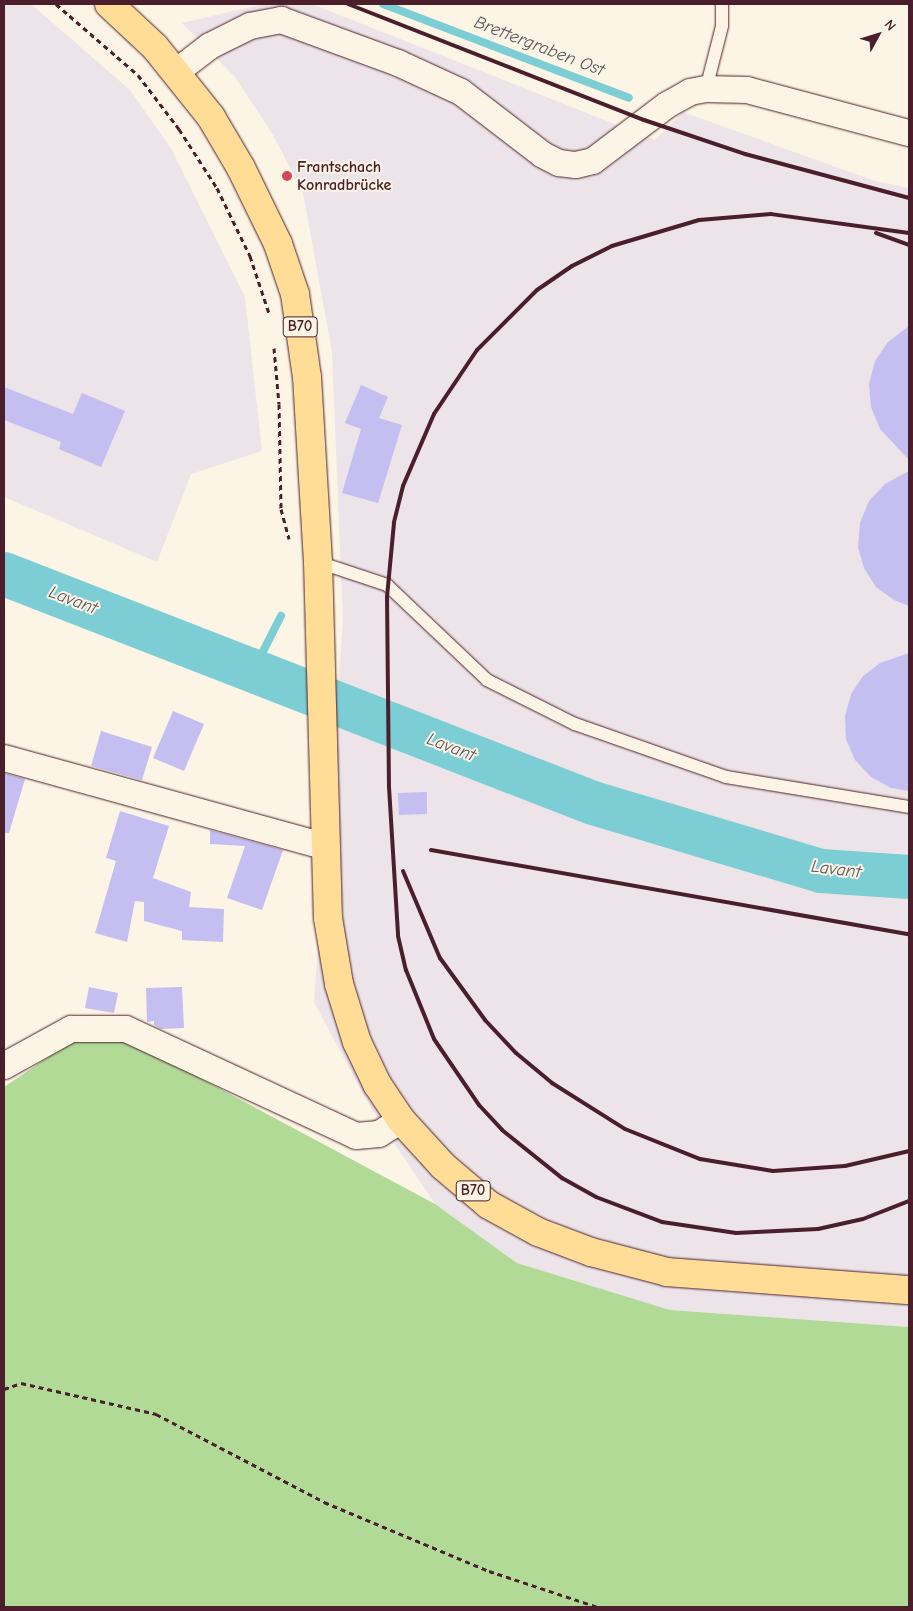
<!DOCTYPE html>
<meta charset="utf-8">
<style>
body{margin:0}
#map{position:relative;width:913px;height:1611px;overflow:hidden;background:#fcf5e5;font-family:"Comic Neue",sans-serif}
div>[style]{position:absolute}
.built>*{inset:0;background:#ece4e8}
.green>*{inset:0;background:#b1da97}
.stream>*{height:8px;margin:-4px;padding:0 4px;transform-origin:4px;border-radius:4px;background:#7cced4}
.river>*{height:44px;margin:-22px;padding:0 22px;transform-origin:22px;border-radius:22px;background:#7cced4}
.building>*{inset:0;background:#c5bef0}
.path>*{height:3px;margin-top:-1.5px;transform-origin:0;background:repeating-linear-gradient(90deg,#4a1f2b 0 5px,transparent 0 9px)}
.roads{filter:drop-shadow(0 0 1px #4a1f2b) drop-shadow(0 0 1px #4a1f2b)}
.lane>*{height:12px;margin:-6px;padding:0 6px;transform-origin:6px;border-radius:6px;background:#fcf5e5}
.street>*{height:26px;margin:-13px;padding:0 13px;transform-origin:13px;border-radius:13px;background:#fcf5e5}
.primary>*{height:28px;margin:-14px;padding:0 14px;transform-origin:14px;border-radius:14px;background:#ffdd96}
.rail>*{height:4px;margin:-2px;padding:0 2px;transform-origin:2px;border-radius:2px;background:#4a1f2b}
.dots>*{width:14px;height:14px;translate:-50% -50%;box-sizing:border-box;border:2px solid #fcf5e5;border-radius:50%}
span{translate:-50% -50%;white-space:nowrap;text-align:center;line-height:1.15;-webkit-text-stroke:4px #fcf5e5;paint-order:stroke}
.shield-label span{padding:1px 4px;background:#fcf5e5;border:1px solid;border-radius:4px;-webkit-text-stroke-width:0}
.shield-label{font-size:15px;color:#4a1f2b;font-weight:700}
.poi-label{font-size:16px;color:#4a1f2b;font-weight:700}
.left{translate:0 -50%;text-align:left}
.water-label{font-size:18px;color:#59545e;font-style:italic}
.frame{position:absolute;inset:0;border:5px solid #4a1f2b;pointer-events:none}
.north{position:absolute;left:853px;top:10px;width:50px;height:50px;-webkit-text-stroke:4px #fcf5e5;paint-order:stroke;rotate:51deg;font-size:14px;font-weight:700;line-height:20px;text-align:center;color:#4a1f2b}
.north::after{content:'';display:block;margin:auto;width:18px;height:22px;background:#4a1f2b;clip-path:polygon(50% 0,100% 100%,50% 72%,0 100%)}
</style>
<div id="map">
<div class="built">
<i style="clip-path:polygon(4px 4px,31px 4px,130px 90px,172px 150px,245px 297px,262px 451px,191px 474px,157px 562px,4px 497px)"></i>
<i style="clip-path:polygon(264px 4px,312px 4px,655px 140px,683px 112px,875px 181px,909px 188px,909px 1327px,670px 1310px,517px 1263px,435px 1204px,369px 1105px,314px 1002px,343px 621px,332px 352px,303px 193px,273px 135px,235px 77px,182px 23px)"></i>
</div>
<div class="green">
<i style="clip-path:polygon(78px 1037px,129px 1040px,435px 1204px,517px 1263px,670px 1310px,909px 1327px,909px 1607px,4px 1607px,4px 1087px)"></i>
</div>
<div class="stream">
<i style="left:383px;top:4px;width:263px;rotate:20.9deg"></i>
<i style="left:253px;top:671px;width:62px;rotate:-63deg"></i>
</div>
<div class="river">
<i style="left:4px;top:574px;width:632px;rotate:21.25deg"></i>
<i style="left:593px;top:803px;width:238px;rotate:16.6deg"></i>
<i style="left:821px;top:871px;width:88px;rotate:3.9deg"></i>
</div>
<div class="building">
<i style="clip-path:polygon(909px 326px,909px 460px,880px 429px,871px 407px,869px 384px,875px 361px,888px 342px)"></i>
<i style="clip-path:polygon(361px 385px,388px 397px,379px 418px,402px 425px,378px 503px,342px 493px,361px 429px,345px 423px)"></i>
<i style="clip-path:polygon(4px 387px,73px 414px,82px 393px,125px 411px,101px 467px,59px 449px,61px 442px,4px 420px)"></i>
<i style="clip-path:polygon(909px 471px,909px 606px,894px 600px,876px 587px,864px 568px,858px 547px,860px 523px,869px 501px,885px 484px)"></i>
<i style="clip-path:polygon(909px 653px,909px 791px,891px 788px,871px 777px,855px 760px,846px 739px,845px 716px,851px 694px,863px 676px,880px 663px)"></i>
<i style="clip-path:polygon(173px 711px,204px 724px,184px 771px,153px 758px)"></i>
<i style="clip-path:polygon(101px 731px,152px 747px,142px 780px,91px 766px)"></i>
<i style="clip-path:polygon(4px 773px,25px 779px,9px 833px,4px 833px)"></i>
<i style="clip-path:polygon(427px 792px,427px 814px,399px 815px,398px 793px)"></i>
<i style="clip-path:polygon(120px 811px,169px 826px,153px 878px,191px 892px,189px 907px,224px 909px,223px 942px,182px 940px,182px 931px,144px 921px,144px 902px,135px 901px,127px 942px,95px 933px,116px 861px,106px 858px)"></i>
<i style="clip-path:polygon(210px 830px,283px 850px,262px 910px,227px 898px,245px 846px,210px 844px)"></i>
<i style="clip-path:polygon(89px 987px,118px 993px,114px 1013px,85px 1008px)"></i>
<i style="clip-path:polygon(182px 987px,184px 1028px,161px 1029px,154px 1025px,154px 1021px,147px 1022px,146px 988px)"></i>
</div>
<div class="path">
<i style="left:56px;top:4px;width:108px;rotate:40.9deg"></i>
<i style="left:138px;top:75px;width:68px;rotate:52.8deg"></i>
<i style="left:179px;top:129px;width:70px;rotate:57.2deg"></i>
<i style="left:217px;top:188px;width:76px;rotate:64.1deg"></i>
<i style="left:250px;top:256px;width:60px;rotate:71.6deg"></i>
<i style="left:274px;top:348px;width:56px;rotate:84.9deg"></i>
<i style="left:279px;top:404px;width:105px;rotate:88.9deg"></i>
<i style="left:281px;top:509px;width:31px;rotate:75deg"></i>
<i style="left:4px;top:1389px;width:18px;rotate:-19deg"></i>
<i style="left:21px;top:1383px;width:139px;rotate:12.9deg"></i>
<i style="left:156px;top:1414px;width:190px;rotate:27.6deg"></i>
<i style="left:324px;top:1502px;width:179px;rotate:22.7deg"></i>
<i style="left:489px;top:1571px;width:115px;rotate:18.3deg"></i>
</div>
<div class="roads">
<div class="lane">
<i style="left:706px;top:89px;width:65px;rotate:-75.7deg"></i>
<i style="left:722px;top:26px;width:22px;rotate:-90deg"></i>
<i style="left:318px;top:562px;width:73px;rotate:18.4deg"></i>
<i style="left:387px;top:585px;width:138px;rotate:43.5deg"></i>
<i style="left:487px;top:680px;width:98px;rotate:26.6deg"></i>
<i style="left:575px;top:724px;width:160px;rotate:19.3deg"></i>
<i style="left:726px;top:777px;width:185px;rotate:9.3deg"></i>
</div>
<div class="street">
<i style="left:176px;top:72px;width:43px;rotate:-37.4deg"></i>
<i style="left:210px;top:46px;width:45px;rotate:-26.6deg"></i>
<i style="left:250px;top:26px;width:32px;rotate:-11deg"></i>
<i style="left:281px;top:20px;width:125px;rotate:20.2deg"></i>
<i style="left:398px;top:63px;width:69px;rotate:24.7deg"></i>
<i style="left:461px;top:92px;width:103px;rotate:37.5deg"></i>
<i style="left:543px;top:155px;width:18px;rotate:27deg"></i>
<i style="left:559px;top:163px;width:17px;rotate:7deg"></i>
<i style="left:576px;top:165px;width:17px;rotate:-13deg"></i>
<i style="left:593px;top:161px;width:93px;rotate:-37.1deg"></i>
<i style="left:667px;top:105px;width:26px;rotate:-29deg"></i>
<i style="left:690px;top:92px;width:16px;rotate:-11deg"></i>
<i style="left:706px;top:89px;width:41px;rotate:1.4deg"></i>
<i style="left:747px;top:90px;width:168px;rotate:14.9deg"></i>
<i style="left:4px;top:758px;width:332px;rotate:15.4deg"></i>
<i style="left:4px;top:1066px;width:77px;rotate:-28.9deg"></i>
<i style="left:71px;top:1029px;width:55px"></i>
<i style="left:126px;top:1029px;width:254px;rotate:24.9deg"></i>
<i style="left:356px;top:1136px;width:23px;rotate:-5deg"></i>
<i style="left:379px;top:1134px;width:26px;rotate:-32deg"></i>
</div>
<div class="primary">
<i style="left:109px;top:4px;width:63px;rotate:43.1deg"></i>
<i style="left:155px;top:47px;width:90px;rotate:51.3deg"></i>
<i style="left:211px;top:117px;width:59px;rotate:59.5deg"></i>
<i style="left:241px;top:168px;width:85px;rotate:64deg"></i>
<i style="left:278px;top:244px;width:53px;rotate:71.2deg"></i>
<i style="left:295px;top:294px;width:84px;rotate:81.8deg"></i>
<i style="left:307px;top:377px;width:185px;rotate:86.6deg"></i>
<i style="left:318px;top:562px;width:356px;rotate:88.4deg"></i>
<i style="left:328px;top:918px;width:67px;rotate:80.5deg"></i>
<i style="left:339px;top:984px;width:61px;rotate:72.8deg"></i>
<i style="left:357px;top:1042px;width:47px;rotate:64.5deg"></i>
<i style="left:377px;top:1084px;width:43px;rotate:56.3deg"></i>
<i style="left:401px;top:1120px;width:62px;rotate:47.6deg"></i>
<i style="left:443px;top:1166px;width:60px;rotate:40.3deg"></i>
<i style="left:489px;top:1205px;width:56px;rotate:28.9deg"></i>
<i style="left:538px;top:1232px;width:57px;rotate:20.7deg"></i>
<i style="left:591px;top:1252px;width:79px;rotate:14.7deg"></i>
<i style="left:667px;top:1272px;width:243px;rotate:4.3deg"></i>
</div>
</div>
<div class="rail">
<i style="left:348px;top:4px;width:318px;rotate:21.4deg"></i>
<i style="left:644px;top:120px;width:107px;rotate:18.6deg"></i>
<i style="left:745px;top:154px;width:170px;rotate:15deg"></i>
<i style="left:876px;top:233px;width:35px;rotate:20deg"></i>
<i style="left:909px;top:233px;width:139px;rotate:-172.2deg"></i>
<i style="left:771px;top:214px;width:72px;rotate:175.2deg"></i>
<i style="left:699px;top:220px;width:91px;rotate:163.4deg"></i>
<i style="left:612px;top:246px;width:45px;rotate:153.4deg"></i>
<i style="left:572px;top:266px;width:42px;rotate:145.6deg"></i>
<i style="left:537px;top:290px;width:85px;rotate:135deg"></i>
<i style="left:477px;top:350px;width:77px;rotate:123.9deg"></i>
<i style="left:434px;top:414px;width:78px;rotate:113.3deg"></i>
<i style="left:403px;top:486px;width:38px;rotate:104deg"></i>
<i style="left:394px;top:523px;width:74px;rotate:95.4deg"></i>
<i style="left:387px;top:597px;width:190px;rotate:89.4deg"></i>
<i style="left:389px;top:787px;width:149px;rotate:86.5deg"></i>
<i style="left:398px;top:936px;width:35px;rotate:77deg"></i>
<i style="left:406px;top:970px;width:74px;rotate:67.9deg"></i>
<i style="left:434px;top:1039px;width:80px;rotate:55.7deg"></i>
<i style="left:479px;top:1105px;width:34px;rotate:47deg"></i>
<i style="left:502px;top:1130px;width:77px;rotate:38.7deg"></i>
<i style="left:562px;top:1178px;width:39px;rotate:29deg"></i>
<i style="left:596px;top:1197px;width:71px;rotate:20.7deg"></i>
<i style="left:662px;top:1222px;width:75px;rotate:8.5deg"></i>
<i style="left:736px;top:1233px;width:82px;rotate:-2.8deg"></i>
<i style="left:818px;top:1229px;width:46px;rotate:-12.5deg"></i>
<i style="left:863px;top:1219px;width:49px;rotate:-21.4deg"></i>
<i style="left:431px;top:850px;width:485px;rotate:10deg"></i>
<i style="left:403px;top:871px;width:95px;rotate:67deg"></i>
<i style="left:440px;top:958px;width:77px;rotate:54deg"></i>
<i style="left:485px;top:1020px;width:45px;rotate:46.8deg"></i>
<i style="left:516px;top:1053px;width:47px;rotate:39.8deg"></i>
<i style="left:552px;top:1083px;width:86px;rotate:32.2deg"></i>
<i style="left:625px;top:1129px;width:81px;rotate:21.8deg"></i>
<i style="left:700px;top:1159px;width:74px;rotate:9.3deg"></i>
<i style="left:773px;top:1171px;width:72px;rotate:-4deg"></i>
<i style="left:845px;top:1166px;width:66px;rotate:-13.2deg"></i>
</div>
<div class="dots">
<i style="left:287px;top:176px;background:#d1495b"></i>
</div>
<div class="shield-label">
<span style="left:300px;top:327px">B70</span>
<span style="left:473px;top:1191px">B70</span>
</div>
<div class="poi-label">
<span class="left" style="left:297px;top:176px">Frantschach<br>Konradbrücke</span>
</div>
<div class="water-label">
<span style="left:539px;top:47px;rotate:21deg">Brettergraben Ost</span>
<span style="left:73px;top:601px;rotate:21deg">Lavant</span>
<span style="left:451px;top:748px;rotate:21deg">Lavant</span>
<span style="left:836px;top:870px;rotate:7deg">Lavant</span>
</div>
<div class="frame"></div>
<div class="north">N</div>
</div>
